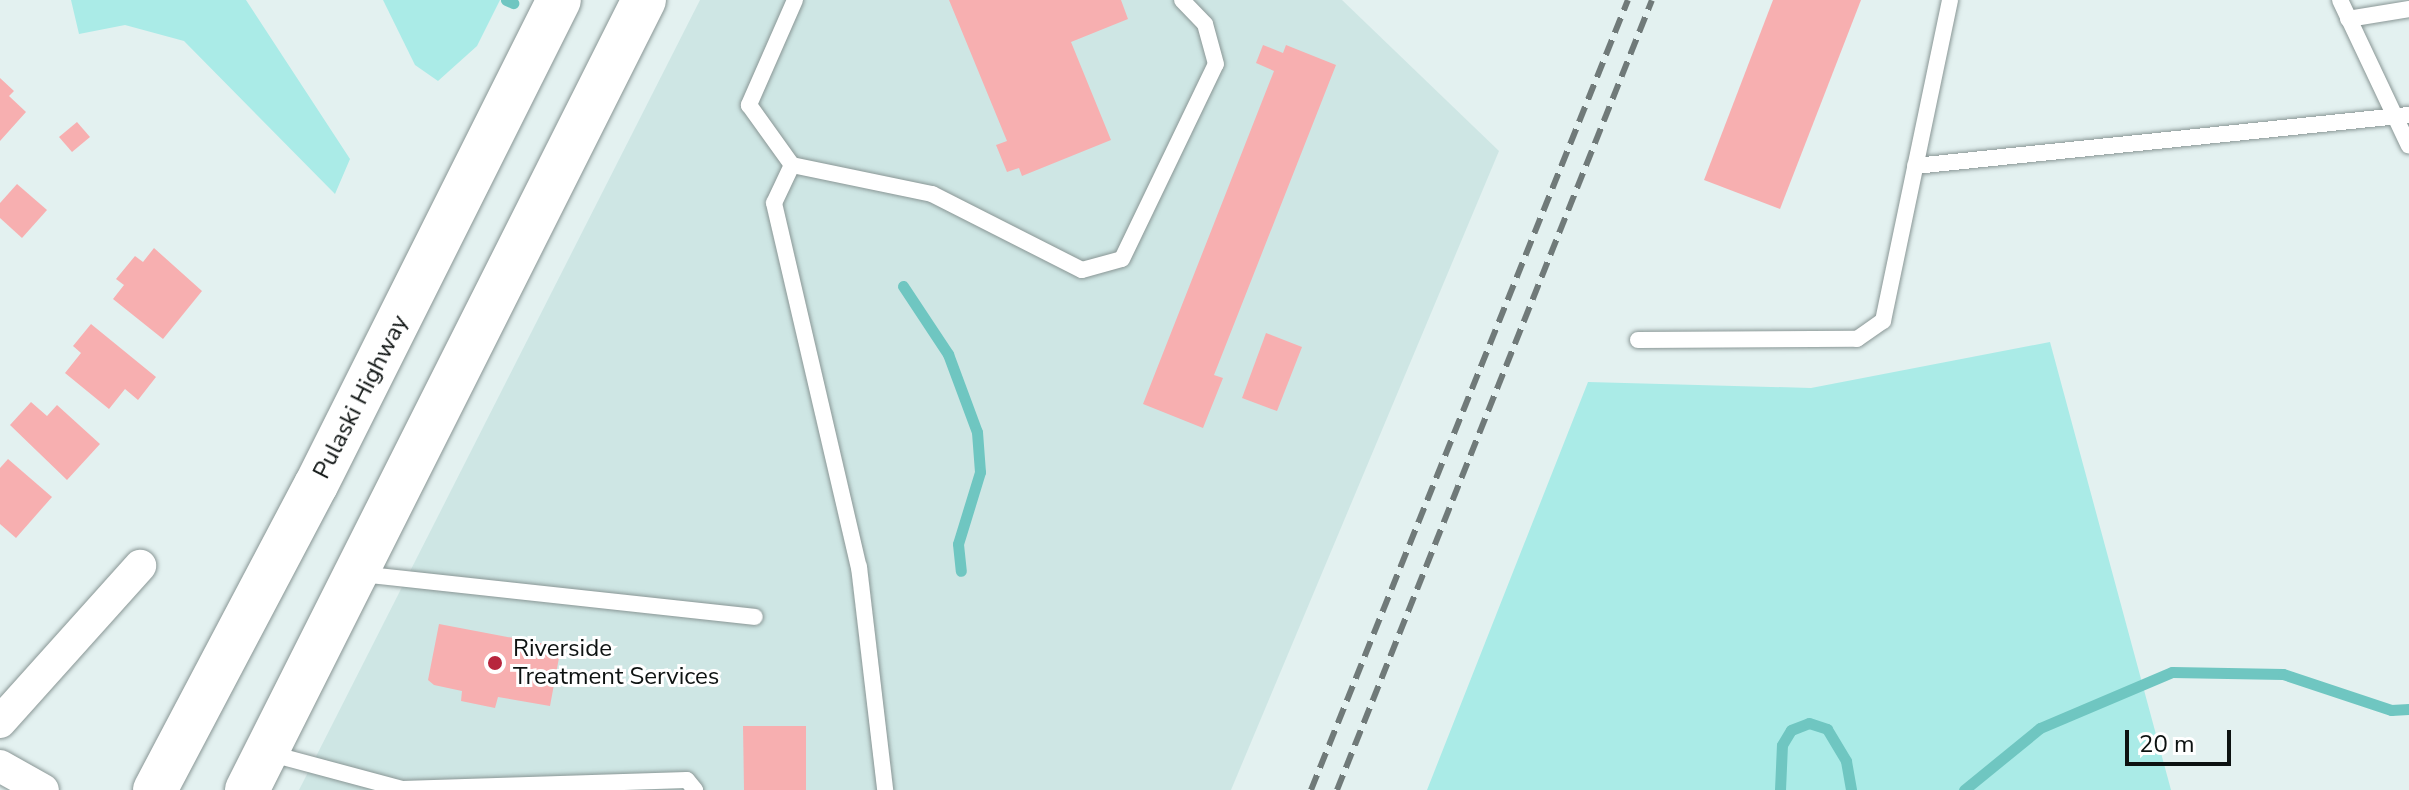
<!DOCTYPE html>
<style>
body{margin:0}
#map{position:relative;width:2409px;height:790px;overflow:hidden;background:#e3f1f0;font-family:"Nunito Sans",sans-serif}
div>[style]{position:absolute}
.built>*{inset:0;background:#cee6e4}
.green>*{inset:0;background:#aaebe7}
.stream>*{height:11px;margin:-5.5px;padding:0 5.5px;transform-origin:5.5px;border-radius:5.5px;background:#6fc6c1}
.building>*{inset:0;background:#f7afb0}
.roads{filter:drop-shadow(0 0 2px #899695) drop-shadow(0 0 2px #899695)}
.service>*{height:16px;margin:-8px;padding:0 8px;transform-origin:8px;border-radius:8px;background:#fff}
.minor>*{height:32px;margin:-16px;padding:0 16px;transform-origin:16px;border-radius:16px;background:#fff}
.trunk>*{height:44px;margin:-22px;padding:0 22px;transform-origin:22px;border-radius:22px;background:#fff}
.rail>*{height:6px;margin-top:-3px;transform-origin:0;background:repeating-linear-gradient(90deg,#707a79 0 16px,transparent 0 24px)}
.dots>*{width:22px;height:22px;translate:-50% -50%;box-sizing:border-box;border:4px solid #fff;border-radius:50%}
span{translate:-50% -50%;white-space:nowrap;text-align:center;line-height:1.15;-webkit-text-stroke:6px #fff;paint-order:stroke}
.street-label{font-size:24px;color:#0d1211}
.poi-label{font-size:24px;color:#0d1211}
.left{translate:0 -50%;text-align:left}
.scale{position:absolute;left:2125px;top:730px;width:106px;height:36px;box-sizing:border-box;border:4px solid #0d1211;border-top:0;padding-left:10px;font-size:24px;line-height:28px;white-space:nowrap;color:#0d1211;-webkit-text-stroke:6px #fff;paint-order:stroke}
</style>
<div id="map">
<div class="built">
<i style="clip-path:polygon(700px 0,1342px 0,1499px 151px,1231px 790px,299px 790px)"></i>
</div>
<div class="green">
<i style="clip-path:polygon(71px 0,246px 0,350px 159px,335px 194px,184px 41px,125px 25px,79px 34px)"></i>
<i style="clip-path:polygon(383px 0,500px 0,477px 46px,438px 81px,415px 65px)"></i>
<i style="clip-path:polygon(2050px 342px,2171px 790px,1427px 790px,1588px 382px,1811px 388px)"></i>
</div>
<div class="stream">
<i style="left:506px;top:0;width:8px;rotate:23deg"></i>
<i style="left:903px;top:286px;width:82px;rotate:56.5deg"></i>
<i style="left:948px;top:354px;width:83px;rotate:69.6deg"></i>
<i style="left:977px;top:432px;width:40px;rotate:85.7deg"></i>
<i style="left:980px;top:472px;width:75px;rotate:107deg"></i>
<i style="left:958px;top:544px;width:27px;rotate:84deg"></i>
<i style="left:1780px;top:790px;width:45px;rotate:-87.5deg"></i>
<i style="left:1782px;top:745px;width:17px;rotate:-59deg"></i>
<i style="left:1791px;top:730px;width:19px;rotate:-21deg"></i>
<i style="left:1809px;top:723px;width:19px;rotate:18deg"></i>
<i style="left:1827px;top:729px;width:37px;rotate:59deg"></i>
<i style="left:1846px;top:761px;width:29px;rotate:80deg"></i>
<i style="left:1964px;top:790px;width:98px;rotate:-39.2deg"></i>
<i style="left:2040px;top:728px;width:143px;rotate:-23deg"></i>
<i style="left:2172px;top:672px;width:111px;rotate:1deg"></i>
<i style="left:2283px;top:674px;width:114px;rotate:18.4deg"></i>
<i style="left:2391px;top:710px;width:18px;rotate:-3deg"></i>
</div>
<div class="building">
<i style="clip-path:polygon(949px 0,1121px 0,1128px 19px,1071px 42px,1111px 140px,1022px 176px,1019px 168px,1007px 172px,996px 145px,1007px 141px)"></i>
<i style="clip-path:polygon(1773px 0,1861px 0,1780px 209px,1704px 180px)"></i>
<i style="clip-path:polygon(1263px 45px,1283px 53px,1286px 45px,1336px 65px,1214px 375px,1223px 378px,1203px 428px,1143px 404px,1274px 71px,1256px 63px)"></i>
<i style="clip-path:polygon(0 78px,14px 91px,9px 96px,26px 112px,0 141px)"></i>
<i style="clip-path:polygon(77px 122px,90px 137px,72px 152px,59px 137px)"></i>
<i style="clip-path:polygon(17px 184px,47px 210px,22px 238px,0 218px,0 203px)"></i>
<i style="clip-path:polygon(154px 248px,202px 291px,163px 339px,113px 299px,124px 285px,116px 279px,135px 256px,143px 262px)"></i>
<i style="clip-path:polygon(91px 324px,156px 377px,138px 400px,125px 389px,109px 409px,65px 373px,81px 353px,73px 346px)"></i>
<i style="clip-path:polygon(1266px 333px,1302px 347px,1277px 411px,1242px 398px)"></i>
<i style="clip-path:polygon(31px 402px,47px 416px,57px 405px,100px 444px,67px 480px,10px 425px)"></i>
<i style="clip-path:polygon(8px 459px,52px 497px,16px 538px,0 524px,0 468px)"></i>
<i style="clip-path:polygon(439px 624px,561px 647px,550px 706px,498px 697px,495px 708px,461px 701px,462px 691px,434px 685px,428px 680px)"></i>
<i style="clip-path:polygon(743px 726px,806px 726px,806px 790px,744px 790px)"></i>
</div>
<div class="roads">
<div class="service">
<i style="left:795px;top:0;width:115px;rotate:113.7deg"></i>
<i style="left:749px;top:105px;width:74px;rotate:54.4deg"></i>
<i style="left:792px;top:165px;width:143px;rotate:11.7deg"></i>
<i style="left:932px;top:194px;width:168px;rotate:26.9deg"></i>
<i style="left:1082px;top:270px;width:41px;rotate:-15.4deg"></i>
<i style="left:1122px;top:259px;width:216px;rotate:-64.3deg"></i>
<i style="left:1216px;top:64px;width:41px;rotate:-105.4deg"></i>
<i style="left:1205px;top:24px;width:33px;rotate:-134deg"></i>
<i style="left:2340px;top:0;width:161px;rotate:64.7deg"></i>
<i style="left:2348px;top:19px;width:62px;rotate:-9.3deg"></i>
<i style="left:792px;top:165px;width:42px;rotate:115.3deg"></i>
<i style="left:774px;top:203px;width:374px;rotate:76.9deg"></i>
<i style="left:859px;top:567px;width:225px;rotate:83.3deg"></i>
<i style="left:1915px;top:166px;width:497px;rotate:-5.9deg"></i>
<i style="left:1638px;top:340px;width:219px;rotate:-0.3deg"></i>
<i style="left:1857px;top:339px;width:32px;rotate:-35deg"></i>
<i style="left:1883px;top:321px;width:328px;rotate:-78.2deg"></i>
<i style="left:360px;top:574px;width:397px;rotate:6.2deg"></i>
<i style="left:268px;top:753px;width:139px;rotate:15deg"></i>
<i style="left:402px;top:789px;width:285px;rotate:-1.8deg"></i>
<i style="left:687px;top:780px;width:13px;rotate:51deg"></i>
</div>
<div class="minor">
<i style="left:0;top:722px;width:210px;rotate:-48.1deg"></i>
<i style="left:0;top:766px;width:49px;rotate:29.2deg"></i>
</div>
<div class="trunk">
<i style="left:155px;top:790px;width:345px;rotate:-62.2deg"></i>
<i style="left:316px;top:485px;width:542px;rotate:-63.39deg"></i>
<i style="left:247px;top:790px;width:884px;rotate:-63.32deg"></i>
</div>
</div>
<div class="rail">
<i style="left:1311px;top:790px;width:851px;rotate:-68.14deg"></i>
<i style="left:1337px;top:790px;width:850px;rotate:-68.26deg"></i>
</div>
<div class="dots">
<i style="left:495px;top:663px;background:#b7253d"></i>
</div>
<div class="street-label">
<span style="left:361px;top:397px;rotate:-63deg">Pulaski Highway</span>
</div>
<div class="poi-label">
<span class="left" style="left:513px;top:663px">Riverside<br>Treatment Services</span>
</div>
<div class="scale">20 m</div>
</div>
